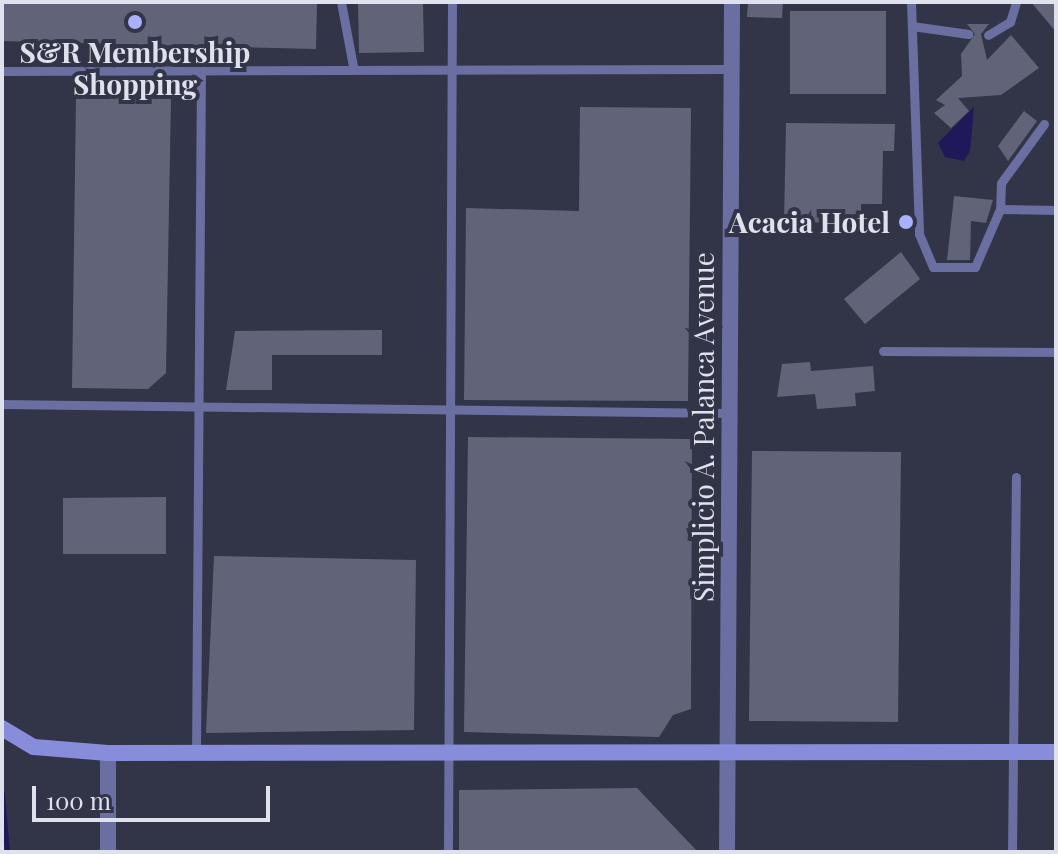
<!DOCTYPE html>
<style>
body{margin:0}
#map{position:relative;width:1058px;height:854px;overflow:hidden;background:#323447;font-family:"Playfair Display",serif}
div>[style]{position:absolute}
.water>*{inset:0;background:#1f1959}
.stream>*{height:5px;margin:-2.5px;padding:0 2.5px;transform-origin:2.5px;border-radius:2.5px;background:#1f1959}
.building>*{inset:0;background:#616478}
.lane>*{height:9px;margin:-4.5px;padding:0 4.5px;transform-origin:4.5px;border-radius:4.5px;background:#6a6ea0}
.street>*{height:16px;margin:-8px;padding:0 8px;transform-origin:8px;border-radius:8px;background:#6a6ea0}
.secondary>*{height:16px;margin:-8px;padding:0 8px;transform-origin:8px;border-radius:8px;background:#878ddb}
.dots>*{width:22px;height:22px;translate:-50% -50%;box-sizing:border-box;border:4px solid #323447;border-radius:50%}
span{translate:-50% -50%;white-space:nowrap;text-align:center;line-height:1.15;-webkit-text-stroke:8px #323447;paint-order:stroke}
.poi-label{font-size:28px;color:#dfe1ed;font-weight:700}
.right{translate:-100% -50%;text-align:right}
.street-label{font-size:28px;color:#dfe1ed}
.frame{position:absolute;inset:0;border:4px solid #dfe1ed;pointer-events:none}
.scale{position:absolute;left:32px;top:786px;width:238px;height:36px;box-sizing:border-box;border:4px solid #dfe1ed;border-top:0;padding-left:10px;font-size:24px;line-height:28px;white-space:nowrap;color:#dfe1ed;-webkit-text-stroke:6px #323447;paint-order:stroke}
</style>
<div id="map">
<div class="water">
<i style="clip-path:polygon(974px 107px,970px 151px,964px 161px,945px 157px,938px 143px)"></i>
</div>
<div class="stream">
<i style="left:2px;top:793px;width:59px;rotate:85.2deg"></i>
</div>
<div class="building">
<i style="clip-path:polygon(2px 2px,317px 2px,316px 49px,2px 41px)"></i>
<i style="clip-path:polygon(358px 2px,423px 2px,424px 52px,359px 53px)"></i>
<i style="clip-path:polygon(748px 2px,783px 2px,782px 18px,747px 17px)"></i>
<i style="clip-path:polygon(1031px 2px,1056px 2px,1056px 32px)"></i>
<i style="clip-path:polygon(790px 11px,886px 11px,886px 94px,790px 94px)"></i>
<i style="clip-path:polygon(967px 24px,989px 24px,981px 34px,987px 60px,1011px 35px,1039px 68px,1001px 95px,958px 98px,969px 111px,951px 128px,934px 113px,945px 105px,936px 100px,962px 76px,961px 54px,975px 34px)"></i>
<i style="clip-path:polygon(76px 97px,171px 98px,166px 373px,148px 389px,72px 388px)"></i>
<i style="clip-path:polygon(580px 107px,691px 108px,688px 401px,464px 400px,466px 208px,579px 211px)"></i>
<i style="clip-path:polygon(1024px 111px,1037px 121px,1008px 161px,998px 146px)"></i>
<i style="clip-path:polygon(786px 123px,895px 124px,894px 151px,883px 151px,882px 204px,861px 204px,861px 223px,784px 222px)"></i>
<i style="clip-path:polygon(954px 196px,993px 200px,986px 223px,971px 221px,970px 260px,947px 260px)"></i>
<i style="clip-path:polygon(901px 252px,920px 279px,865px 324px,844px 299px)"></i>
<i style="clip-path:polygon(382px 330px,382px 355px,272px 355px,272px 390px,226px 390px,235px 331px)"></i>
<i style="clip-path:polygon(810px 362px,811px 371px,873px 366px,875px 391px,855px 393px,856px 406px,817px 409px,815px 394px,777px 397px,782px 364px)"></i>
<i style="clip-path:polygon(468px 437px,692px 439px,691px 709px,673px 715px,659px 737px,464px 732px)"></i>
<i style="clip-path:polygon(752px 451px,901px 452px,898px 722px,749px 721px)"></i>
<i style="clip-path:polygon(166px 497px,166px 554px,63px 554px,63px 498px)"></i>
<i style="clip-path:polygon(214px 556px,416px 560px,414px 730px,206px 733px)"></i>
<i style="clip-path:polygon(637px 788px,698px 852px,459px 852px,459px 790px)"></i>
</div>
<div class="lane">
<i style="left:341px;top:2px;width:65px;rotate:79.4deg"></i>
<i style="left:911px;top:2px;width:232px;rotate:88deg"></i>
<i style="left:919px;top:234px;width:36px;rotate:67deg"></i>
<i style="left:933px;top:267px;width:42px"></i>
<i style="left:975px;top:267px;width:63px;rotate:-66.7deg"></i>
<i style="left:912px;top:26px;width:57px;rotate:8.1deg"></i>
<i style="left:988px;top:35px;width:26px;rotate:-31deg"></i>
<i style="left:1010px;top:22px;width:21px;rotate:-73deg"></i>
<i style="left:2px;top:71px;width:729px;rotate:-0.16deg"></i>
<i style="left:1044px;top:124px;width:73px;rotate:126.1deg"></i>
<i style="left:1001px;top:183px;width:26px;rotate:92deg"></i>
<i style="left:1000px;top:209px;width:56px;rotate:1deg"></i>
<i style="left:883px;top:351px;width:173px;rotate:0.3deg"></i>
<i style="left:2px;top:404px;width:727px;rotate:0.71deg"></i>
<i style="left:196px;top:753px;width:687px;rotate:-89.58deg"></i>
<i style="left:448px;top:852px;width:850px;rotate:-89.73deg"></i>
<i style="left:1012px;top:852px;width:375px;rotate:-89.4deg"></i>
</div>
<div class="street">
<i style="left:108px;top:753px;width:99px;rotate:90deg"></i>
<i style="left:727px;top:852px;width:850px;rotate:-89.66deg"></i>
</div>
<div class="secondary">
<i style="left:2px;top:728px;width:37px;rotate:31deg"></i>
<i style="left:34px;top:747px;width:74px;rotate:4.6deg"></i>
<i style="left:108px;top:753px;width:948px;rotate:-0.06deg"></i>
</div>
<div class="dots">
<i style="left:135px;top:22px;background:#a9b0fc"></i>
<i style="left:906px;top:222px;background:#a9b0fc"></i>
</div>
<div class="poi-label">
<span style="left:135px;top:68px">S&amp;R Membership<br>Shopping</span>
<span class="right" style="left:890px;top:222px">Acacia Hotel</span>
</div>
<div class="street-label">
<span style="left:703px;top:427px;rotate:-90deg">Simplicio A. Palanca Avenue</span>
</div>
<div class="frame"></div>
<div class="scale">100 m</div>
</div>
